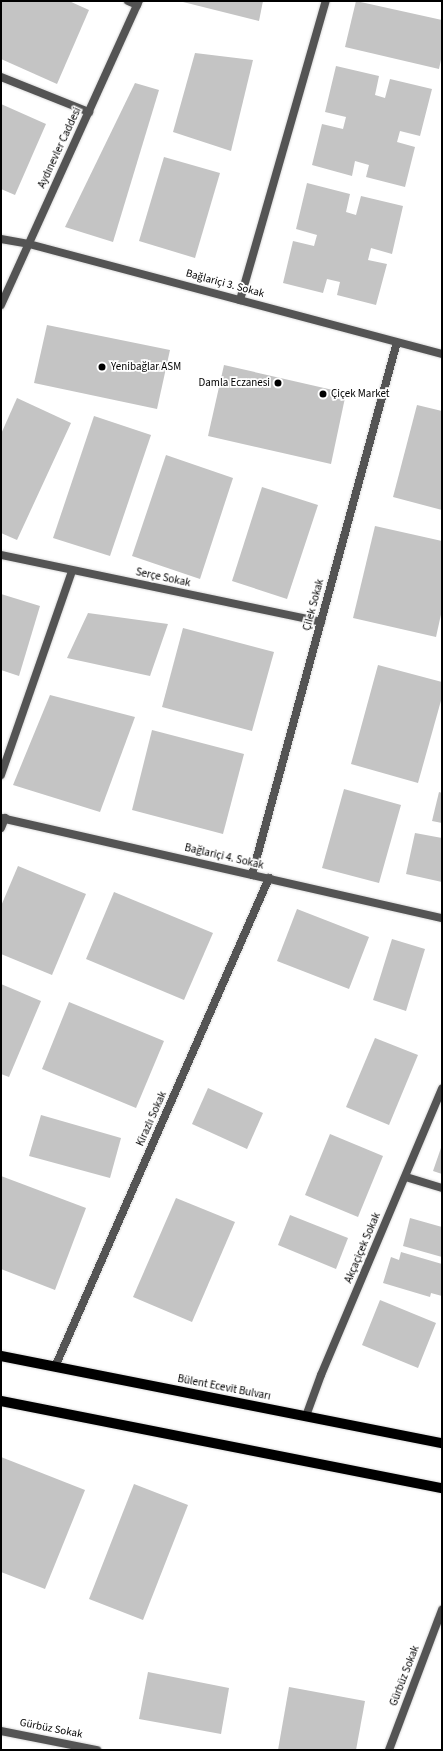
<!DOCTYPE html>
<meta charset="utf-8">
<style>
body{margin:0}
#map{position:relative;width:443px;height:1751px;overflow:hidden;background:#fff;font-family:"Source Sans 3",sans-serif}
div>[style]{position:absolute}
.building>*{inset:0;background:#c4c4c4}
.roads{filter:drop-shadow(0 0 1px #dbdbdb) drop-shadow(0 0 1px #dbdbdb)}
.street>*{height:8px;margin:-4px;padding:0 4px;transform-origin:4px;border-radius:4px;background:#545454}
.primary>*{height:10px;margin:-5px;padding:0 5px;transform-origin:5px;border-radius:5px;background:#000}
.dots>*{width:11px;height:11px;translate:-50% -50%;box-sizing:border-box;border:2px solid #fff;border-radius:50%}
span{translate:-50% -50%;white-space:nowrap;text-align:center;line-height:1.15;-webkit-text-stroke:3.5px #fff;paint-order:stroke}
.street-label{font-size:11px;color:#000}
.poi-label{font-size:11px;color:#000}
.left{translate:0 -50%;text-align:left}
.right{translate:-100% -50%;text-align:right}
.frame{position:absolute;inset:0;border:2px solid #000;pointer-events:none}
</style>
<div id="map">
<div class="building">
<i style="clip-path:polygon(1px 1px,69px 1px,89px 10px,57px 84px,1px 59px)"></i>
<i style="clip-path:polygon(179px 1px,263px 1px,259px 21px)"></i>
<i style="clip-path:polygon(356px 1px,442px 20px,442px 55px,439px 69px,345px 47px)"></i>
<i style="clip-path:polygon(195px 53px,253px 60px,231px 151px,173px 132px)"></i>
<i style="clip-path:polygon(336px 66px,379px 76px,375px 95px,385px 98px,390px 79px,432px 89px,420px 136px,400px 131px,397px 142px,415px 147px,405px 187px,366px 177px,369px 165px,355px 161px,352px 176px,312px 165px,322px 124px,343px 129px,346px 117px,325px 112px)"></i>
<i style="clip-path:polygon(135px 83px,159px 90px,113px 242px,65px 227px)"></i>
<i style="clip-path:polygon(1px 104px,46px 124px,15px 195px,1px 189px)"></i>
<i style="clip-path:polygon(164px 157px,220px 173px,195px 258px,139px 241px)"></i>
<i style="clip-path:polygon(307px 183px,350px 194px,346px 212px,356px 215px,361px 196px,403px 206px,392px 254px,371px 248px,368px 260px,387px 264px,376px 305px,337px 295px,340px 282px,327px 279px,323px 293px,283px 283px,293px 241px,314px 246px,317px 235px,296px 229px)"></i>
<i style="clip-path:polygon(47px 325px,170px 350px,157px 409px,34px 383px)"></i>
<i style="clip-path:polygon(224px 365px,346px 393px,331px 464px,208px 436px)"></i>
<i style="clip-path:polygon(17px 398px,71px 423px,17px 540px,1px 533px,1px 434px)"></i>
<i style="clip-path:polygon(417px 405px,442px 411px,442px 510px,393px 497px)"></i>
<i style="clip-path:polygon(94px 416px,151px 435px,110px 556px,53px 538px)"></i>
<i style="clip-path:polygon(166px 455px,233px 478px,200px 579px,132px 556px)"></i>
<i style="clip-path:polygon(262px 487px,318px 505px,287px 599px,232px 581px)"></i>
<i style="clip-path:polygon(375px 526px,442px 541px,442px 610px,436px 637px,353px 618px)"></i>
<i style="clip-path:polygon(1px 594px,40px 606px,19px 676px,1px 670px)"></i>
<i style="clip-path:polygon(88px 613px,168px 624px,150px 676px,67px 658px)"></i>
<i style="clip-path:polygon(183px 628px,274px 652px,252px 731px,162px 707px)"></i>
<i style="clip-path:polygon(378px 665px,442px 682px,442px 697px,418px 783px,351px 764px)"></i>
<i style="clip-path:polygon(50px 695px,135px 717px,100px 812px,13px 785px)"></i>
<i style="clip-path:polygon(152px 730px,244px 754px,223px 834px,132px 810px)"></i>
<i style="clip-path:polygon(344px 789px,401px 805px,379px 883px,322px 868px)"></i>
<i style="clip-path:polygon(439px 792px,442px 793px,442px 823px,432px 821px)"></i>
<i style="clip-path:polygon(415px 833px,442px 838px,442px 882px,406px 874px)"></i>
<i style="clip-path:polygon(18px 866px,86px 894px,52px 975px,1px 954px,1px 906px)"></i>
<i style="clip-path:polygon(114px 892px,213px 933px,184px 1000px,86px 959px)"></i>
<i style="clip-path:polygon(297px 909px,369px 937px,349px 989px,277px 961px)"></i>
<i style="clip-path:polygon(392px 939px,425px 949px,406px 1011px,373px 1000px)"></i>
<i style="clip-path:polygon(1px 984px,41px 1001px,9px 1077px,1px 1074px)"></i>
<i style="clip-path:polygon(69px 1002px,164px 1041px,136px 1108px,42px 1069px)"></i>
<i style="clip-path:polygon(375px 1038px,418px 1055px,389px 1125px,346px 1107px)"></i>
<i style="clip-path:polygon(208px 1088px,263px 1113px,247px 1149px,192px 1124px)"></i>
<i style="clip-path:polygon(41px 1115px,121px 1138px,110px 1178px,29px 1156px)"></i>
<i style="clip-path:polygon(330px 1134px,383px 1156px,358px 1217px,305px 1195px)"></i>
<i style="clip-path:polygon(442px 1145px,442px 1174px,433px 1171px)"></i>
<i style="clip-path:polygon(1px 1176px,86px 1208px,55px 1290px,1px 1269px)"></i>
<i style="clip-path:polygon(176px 1198px,235px 1222px,192px 1322px,133px 1297px)"></i>
<i style="clip-path:polygon(290px 1215px,348px 1238px,336px 1269px,278px 1245px)"></i>
<i style="clip-path:polygon(410px 1218px,442px 1227px,442px 1257px,403px 1246px)"></i>
<i style="clip-path:polygon(401px 1252px,442px 1264px,442px 1296px,431px 1293px,430px 1297px,383px 1283px,391px 1257px,399px 1260px)"></i>
<i style="clip-path:polygon(380px 1300px,436px 1323px,418px 1368px,362px 1345px)"></i>
<i style="clip-path:polygon(1px 1457px,85px 1490px,45px 1589px,1px 1572px)"></i>
<i style="clip-path:polygon(134px 1484px,188px 1505px,143px 1620px,89px 1599px)"></i>
<i style="clip-path:polygon(148px 1672px,229px 1688px,221px 1734px,139px 1719px)"></i>
<i style="clip-path:polygon(289px 1687px,365px 1701px,356px 1750px,278px 1750px)"></i>
</div>
<div class="roads">
<div class="street">
<i style="left:128px;top:1px;width:10px;rotate:24deg"></i>
<i style="left:1px;top:77px;width:95px;rotate:21.7deg"></i>
<i style="left:1px;top:239px;width:28px;rotate:10deg"></i>
<i style="left:29px;top:244px;width:427px;rotate:14.9deg"></i>
<i style="left:240px;top:300px;width:311px;rotate:-74deg"></i>
<i style="left:1px;top:305px;width:334px;rotate:-65.6deg"></i>
<i style="left:1px;top:555px;width:327px;rotate:11.8deg"></i>
<i style="left:1px;top:775px;width:216px;rotate:-70.8deg"></i>
<i style="left:1px;top:818px;width:452px;rotate:12.8deg"></i>
<i style="left:1px;top:828px;width:11px;rotate:-68deg"></i>
<i style="left:252px;top:875px;width:552px;rotate:-74.78deg"></i>
<i style="left:406px;top:1177px;width:38px;rotate:17deg"></i>
<i style="left:55px;top:1367px;width:534px;rotate:-66.36deg"></i>
<i style="left:306px;top:1416px;width:44px;rotate:-69.9deg"></i>
<i style="left:321px;top:1375px;width:311px;rotate:-67.1deg"></i>
<i style="left:1px;top:1731px;width:98px;rotate:11.2deg"></i>
<i style="left:389px;top:1750px;width:150px;rotate:-69.3deg"></i>
</div>
<div class="primary">
<i style="left:1px;top:1356px;width:449px;rotate:11.2deg"></i>
<i style="left:1px;top:1401px;width:449px;rotate:11.2deg"></i>
</div>
</div>
<div class="dots">
<i style="left:102px;top:367px;background:#000"></i>
<i style="left:278px;top:383px;background:#000"></i>
<i style="left:323px;top:394px;background:#000"></i>
</div>
<div class="street-label">
<span style="left:60px;top:148px;rotate:-65deg">Aydınevler Caddesi</span>
<span style="left:225px;top:284px;rotate:15deg">Bağlariçi 3. Sokak</span>
<span style="left:163px;top:578px;rotate:12deg">Serçe Sokak</span>
<span style="left:314px;top:605px;rotate:-75deg">Çilek Sokak</span>
<span style="left:224px;top:857px;rotate:13deg">Bağlariçi 4. Sokak</span>
<span style="left:152px;top:1119px;rotate:-66deg">Kirazlı Sokak</span>
<span style="left:363px;top:1248px;rotate:-67deg">Akçaçiçek Sokak</span>
<span style="left:224px;top:1388px;rotate:11deg">Bülent Ecevit Bulvarı</span>
<span style="left:405px;top:1676px;rotate:-69deg">Gürbüz Sokak</span>
<span style="left:51px;top:1729px;rotate:11deg">Gürbüz Sokak</span>
</div>
<div class="poi-label">
<span class="left" style="left:111px;top:367px">Yenibağlar ASM</span>
<span class="right" style="left:270px;top:383px">Damla Eczanesi</span>
<span class="left" style="left:331px;top:394px">Çiçek Market</span>
</div>
<div class="frame"></div>
</div>
